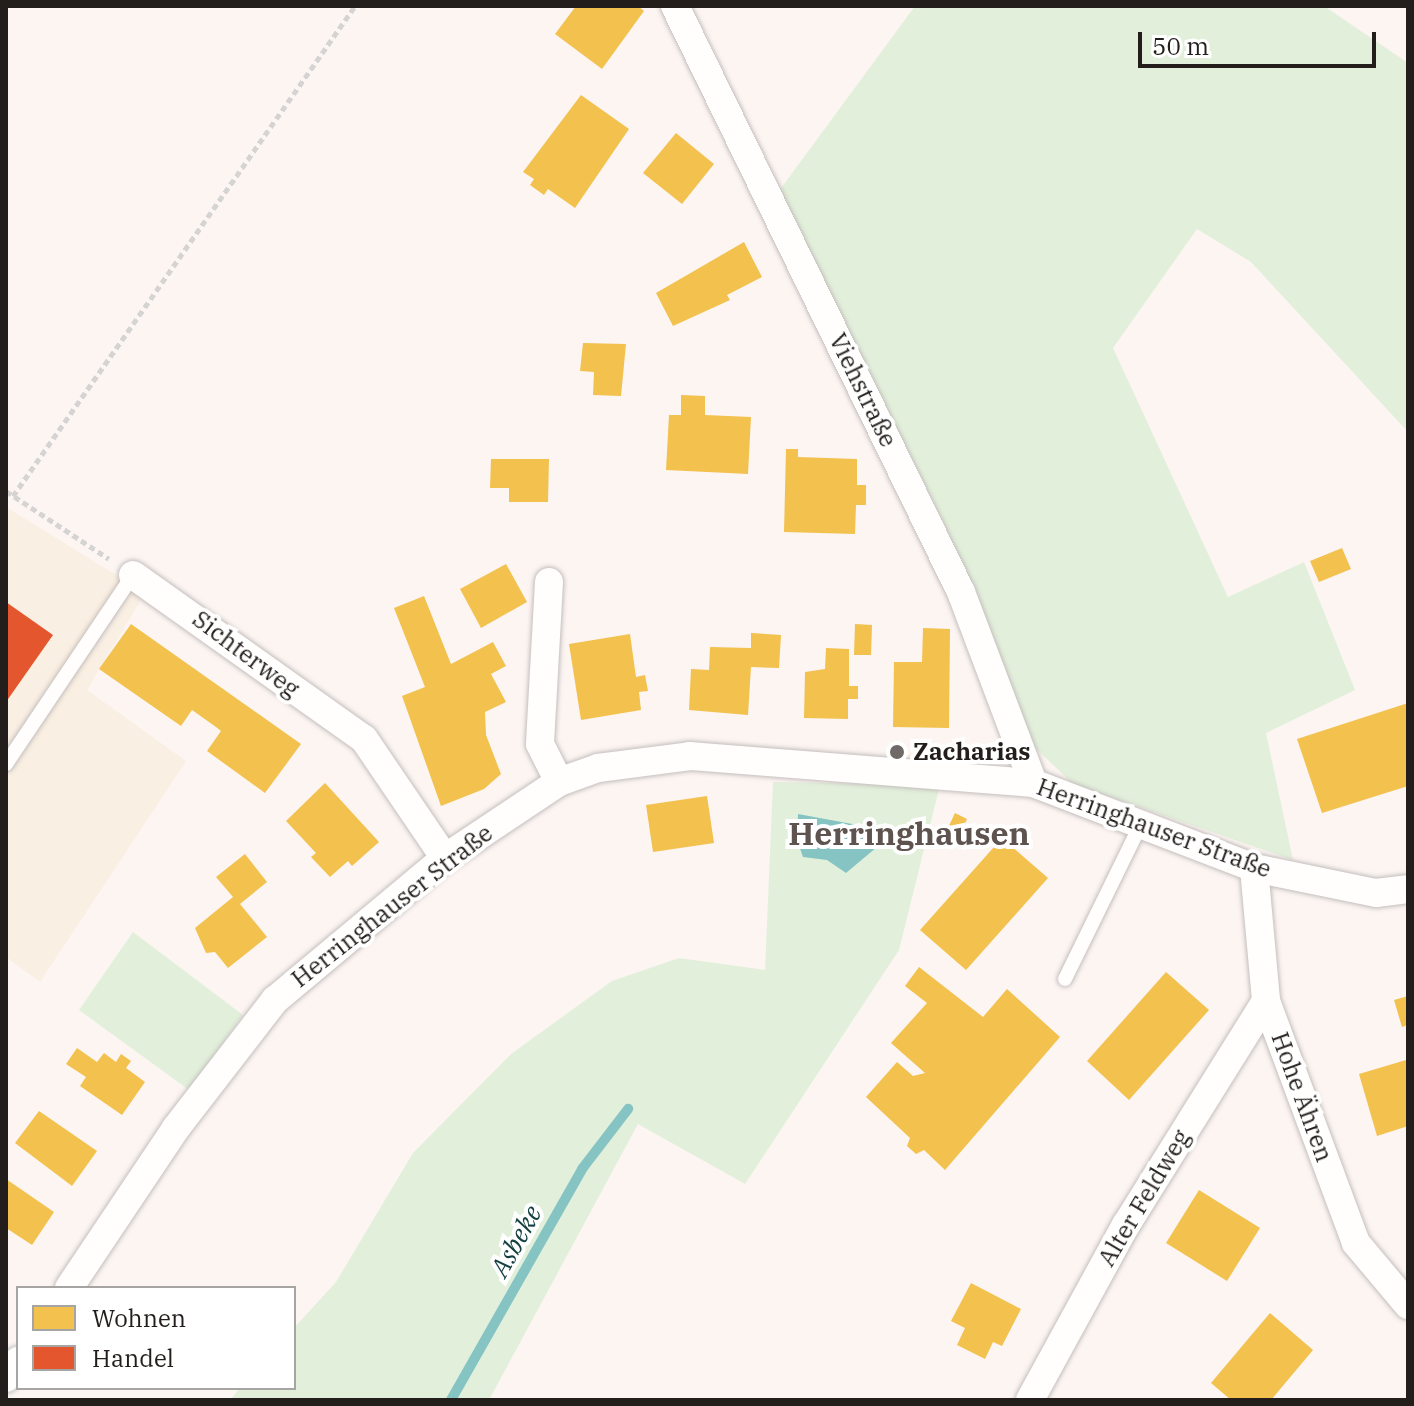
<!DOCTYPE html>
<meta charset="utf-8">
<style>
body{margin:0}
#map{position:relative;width:1414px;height:1406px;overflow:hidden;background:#fcf5f2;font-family:"IBM Plex Serif",serif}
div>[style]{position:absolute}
.commercial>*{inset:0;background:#faefe3}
.green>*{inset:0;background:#e2f0db}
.water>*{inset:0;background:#86c4c4}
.homes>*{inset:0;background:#f2c14e}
.shops>*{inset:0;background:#e4572e}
.stream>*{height:10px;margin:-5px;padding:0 5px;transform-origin:5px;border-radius:5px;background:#86c4c4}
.path>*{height:5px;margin-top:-2.5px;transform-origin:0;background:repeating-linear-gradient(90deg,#d6d4d3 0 6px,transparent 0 10px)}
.roads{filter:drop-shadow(0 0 2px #c4bfbd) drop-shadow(0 0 2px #c4bfbd)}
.service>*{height:14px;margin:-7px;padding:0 7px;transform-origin:7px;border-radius:7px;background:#fffefd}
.minor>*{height:28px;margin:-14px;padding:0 14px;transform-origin:14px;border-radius:14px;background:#fffefd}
.dots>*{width:22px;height:22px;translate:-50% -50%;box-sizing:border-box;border:4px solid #fff;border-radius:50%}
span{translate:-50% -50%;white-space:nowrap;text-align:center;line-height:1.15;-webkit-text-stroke:8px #fff;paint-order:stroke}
.street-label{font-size:24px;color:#231e1c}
.poi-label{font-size:24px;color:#231e1c;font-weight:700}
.left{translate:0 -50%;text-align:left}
.water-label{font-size:26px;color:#164141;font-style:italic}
.district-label{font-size:32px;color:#5e534e;font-weight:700}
.frame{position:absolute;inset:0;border:8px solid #231e1c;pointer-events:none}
.legend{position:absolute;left:16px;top:1286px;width:280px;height:104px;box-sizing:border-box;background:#fff;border:2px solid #a7a5a4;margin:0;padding:10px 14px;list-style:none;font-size:24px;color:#231e1c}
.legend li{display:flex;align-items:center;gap:16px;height:40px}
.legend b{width:40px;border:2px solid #a7a5a4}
.scale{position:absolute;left:1138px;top:32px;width:238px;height:36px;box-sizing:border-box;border:4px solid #231e1c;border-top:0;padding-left:10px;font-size:24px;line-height:28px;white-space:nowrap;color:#231e1c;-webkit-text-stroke:6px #fff;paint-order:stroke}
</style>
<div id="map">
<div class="commercial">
<i style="clip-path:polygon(6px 507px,145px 593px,87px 690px,186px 761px,40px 982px,6px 957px)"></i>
</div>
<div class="green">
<i style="clip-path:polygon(915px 6px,1324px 6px,1408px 63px,1408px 432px,1251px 262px,1197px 229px,1113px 348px,1228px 597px,1304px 562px,1355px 690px,1266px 733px,1293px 860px,1073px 784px,1026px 739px,1005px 669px,944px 523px,779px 191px)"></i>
<i style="clip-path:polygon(773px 782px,940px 785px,899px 950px,745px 1184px,638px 1124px,489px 1400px,230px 1400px,240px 1388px,294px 1388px,294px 1328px,336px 1282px,413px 1153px,511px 1054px,612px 981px,679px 958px,765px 970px)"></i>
<i style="clip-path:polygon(133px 932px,243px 1015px,189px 1090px,79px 1010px)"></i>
</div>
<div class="water">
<i style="clip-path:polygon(798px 814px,885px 830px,883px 842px,846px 873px,827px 860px,803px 857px,797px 840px)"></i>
</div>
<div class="homes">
<i style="clip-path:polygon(576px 6px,638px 6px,644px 11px,602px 69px,555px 34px)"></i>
<i style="clip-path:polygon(581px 95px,629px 129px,575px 208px,548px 189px,544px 195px,530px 185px,534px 179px,523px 172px)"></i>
<i style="clip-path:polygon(676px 133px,714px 164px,682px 204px,643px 173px)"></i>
<i style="clip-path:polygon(744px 242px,762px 277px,727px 295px,730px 300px,673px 326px,656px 293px)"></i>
<i style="clip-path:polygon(583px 343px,626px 344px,621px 396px,593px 395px,594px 372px,580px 371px)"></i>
<i style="clip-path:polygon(681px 395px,705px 396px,705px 415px,751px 417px,748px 474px,666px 470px,669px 415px,681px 415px)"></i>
<i style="clip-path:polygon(786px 449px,798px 449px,798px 457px,857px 459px,857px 485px,866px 485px,866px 505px,856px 505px,855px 534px,784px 532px)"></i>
<i style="clip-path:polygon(491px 459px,549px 459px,548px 502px,509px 502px,509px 488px,490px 488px)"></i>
<i style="clip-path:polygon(1342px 548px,1351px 569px,1319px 582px,1310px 561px)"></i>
<i style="clip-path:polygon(506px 564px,527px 602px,481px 628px,460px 589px)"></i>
<i style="clip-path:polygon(424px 596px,451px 664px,493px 642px,506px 666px,491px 674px,506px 702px,485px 712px,486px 735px,501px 774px,484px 789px,441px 806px,402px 696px,425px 687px,394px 608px)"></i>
<i style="clip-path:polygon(131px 624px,301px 744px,265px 793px,207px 751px,221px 731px,216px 727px,192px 710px,181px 726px,99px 669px)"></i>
<i style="clip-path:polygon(855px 624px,872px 625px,871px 655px,854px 655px)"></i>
<i style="clip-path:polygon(923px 628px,950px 629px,949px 728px,893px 727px,894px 662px,922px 662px)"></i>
<i style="clip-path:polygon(751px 633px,781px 635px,779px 668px,751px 667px,748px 715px,689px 710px,691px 669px,709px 670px,710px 647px,751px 648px)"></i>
<i style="clip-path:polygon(630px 634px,636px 677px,645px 675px,648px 691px,639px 692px,641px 710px,581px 720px,569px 644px)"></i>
<i style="clip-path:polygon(826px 648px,849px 649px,849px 686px,858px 686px,858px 699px,848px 699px,848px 719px,804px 718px,805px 672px,825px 669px)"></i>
<i style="clip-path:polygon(1408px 703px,1408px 786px,1322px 813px,1297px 739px)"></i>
<i style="clip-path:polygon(325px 783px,379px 842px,352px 866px,348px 861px,330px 877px,311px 857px,316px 853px,286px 821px)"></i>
<i style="clip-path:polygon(707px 796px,714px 843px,653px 852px,646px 805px)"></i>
<i style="clip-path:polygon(955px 813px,967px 819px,959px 837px,946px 832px)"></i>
<i style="clip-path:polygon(1002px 838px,1048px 878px,966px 970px,920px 930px)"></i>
<i style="clip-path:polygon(245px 854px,267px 882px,240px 904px,267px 937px,228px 968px,215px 952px,206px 953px,195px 928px,233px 897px,216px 877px)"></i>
<i style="clip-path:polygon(919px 967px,983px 1017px,1007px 989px,1060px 1037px,945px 1170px,924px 1150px,916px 1154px,907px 1146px,910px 1138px,866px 1097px,897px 1062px,913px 1076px,925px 1073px,891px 1043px,927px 1003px,905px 986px)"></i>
<i style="clip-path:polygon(1166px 972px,1209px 1010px,1129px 1100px,1087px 1061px)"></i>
<i style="clip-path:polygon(1408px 996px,1408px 1025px,1402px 1027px,1394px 1000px)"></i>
<i style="clip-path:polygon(77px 1048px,97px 1062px,104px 1053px,116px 1062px,121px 1054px,131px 1061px,126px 1068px,145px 1082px,122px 1115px,80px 1086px,86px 1077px,66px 1064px)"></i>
<i style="clip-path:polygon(1406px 1060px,1408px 1126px,1377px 1136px,1359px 1074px)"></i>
<i style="clip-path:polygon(39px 1111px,97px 1151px,72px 1186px,15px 1143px)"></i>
<i style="clip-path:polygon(6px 1179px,54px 1212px,32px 1245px,6px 1228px)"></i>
<i style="clip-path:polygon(1199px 1190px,1260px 1228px,1227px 1281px,1166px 1243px)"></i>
<i style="clip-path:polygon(971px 1283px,1021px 1309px,1002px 1346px,993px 1342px,985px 1359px,957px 1345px,965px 1328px,951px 1321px)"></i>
<i style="clip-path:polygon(1270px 1313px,1313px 1350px,1271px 1400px,1231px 1400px,1211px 1383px)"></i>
</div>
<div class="shops">
<i style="clip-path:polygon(6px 602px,53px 635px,6px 702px)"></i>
</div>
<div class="stream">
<i style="left:451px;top:1400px;width:266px;rotate:-60.4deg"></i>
<i style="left:582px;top:1169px;width:76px;rotate:-52.5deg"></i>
</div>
<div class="path">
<i style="left:6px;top:491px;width:123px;rotate:33.4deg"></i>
<i style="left:13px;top:496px;width:598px;rotate:-55.09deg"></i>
</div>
<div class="roads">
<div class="service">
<i style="left:6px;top:764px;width:228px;rotate:-56.1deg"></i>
<i style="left:1065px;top:979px;width:173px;rotate:-63.9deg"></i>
</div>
<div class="minor">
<i style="left:675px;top:6px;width:652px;rotate:63.99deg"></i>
<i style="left:961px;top:592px;width:204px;rotate:69.3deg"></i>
<i style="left:133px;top:575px;width:283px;rotate:35.4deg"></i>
<i style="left:364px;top:739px;width:144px;rotate:55.8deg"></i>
<i style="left:549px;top:582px;width:162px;rotate:93.2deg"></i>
<i style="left:540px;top:744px;width:42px;rotate:63.4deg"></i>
<i style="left:1254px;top:868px;width:134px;rotate:84.8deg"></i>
<i style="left:1266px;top:1001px;width:258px;rotate:69.6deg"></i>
<i style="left:1356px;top:1243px;width:81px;rotate:50deg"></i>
<i style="left:69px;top:1288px;width:192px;rotate:-56.2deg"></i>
<i style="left:176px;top:1128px;width:162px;rotate:-52.3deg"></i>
<i style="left:275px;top:1000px;width:222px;rotate:-39.9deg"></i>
<i style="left:445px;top:858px;width:137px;rotate:-33.7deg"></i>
<i style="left:559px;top:782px;width:41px;rotate:-19.7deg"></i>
<i style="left:598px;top:768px;width:93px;rotate:-7.4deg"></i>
<i style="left:690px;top:756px;width:344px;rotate:4.5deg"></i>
<i style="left:1033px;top:783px;width:237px;rotate:21deg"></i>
<i style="left:1254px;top:868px;width:125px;rotate:11.6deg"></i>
<i style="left:1376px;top:893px;width:32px;rotate:-7deg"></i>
<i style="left:6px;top:1378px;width:21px;rotate:-55deg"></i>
<i style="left:1030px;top:1400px;width:200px;rotate:-61.3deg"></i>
<i style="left:1126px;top:1225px;width:264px;rotate:-58deg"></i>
</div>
</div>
<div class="dots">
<i style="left:897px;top:752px;background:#6f6967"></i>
</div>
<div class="street-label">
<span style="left:863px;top:390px;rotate:64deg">Viehstraße</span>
<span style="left:246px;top:654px;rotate:37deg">Sichterweg</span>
<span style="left:1154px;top:828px;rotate:20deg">Herringhauser Straße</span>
<span style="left:392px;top:906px;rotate:-38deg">Herringhauser Straße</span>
<span style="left:1302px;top:1097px;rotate:70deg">Hohe Ähren</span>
<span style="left:1144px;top:1198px;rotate:-59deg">Alter Feldweg</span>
</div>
<div class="poi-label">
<span class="left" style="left:913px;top:752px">Zacharias</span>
</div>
<div class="water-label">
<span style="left:516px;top:1241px;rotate:-61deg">Asbeke</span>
</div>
<div class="district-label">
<span style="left:909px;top:833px">Herringhausen</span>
</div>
<div class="frame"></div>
<ul class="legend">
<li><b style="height:22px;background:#f2c14e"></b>Wohnen</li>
<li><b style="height:22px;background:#e4572e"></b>Handel</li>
</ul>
<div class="scale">50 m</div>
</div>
